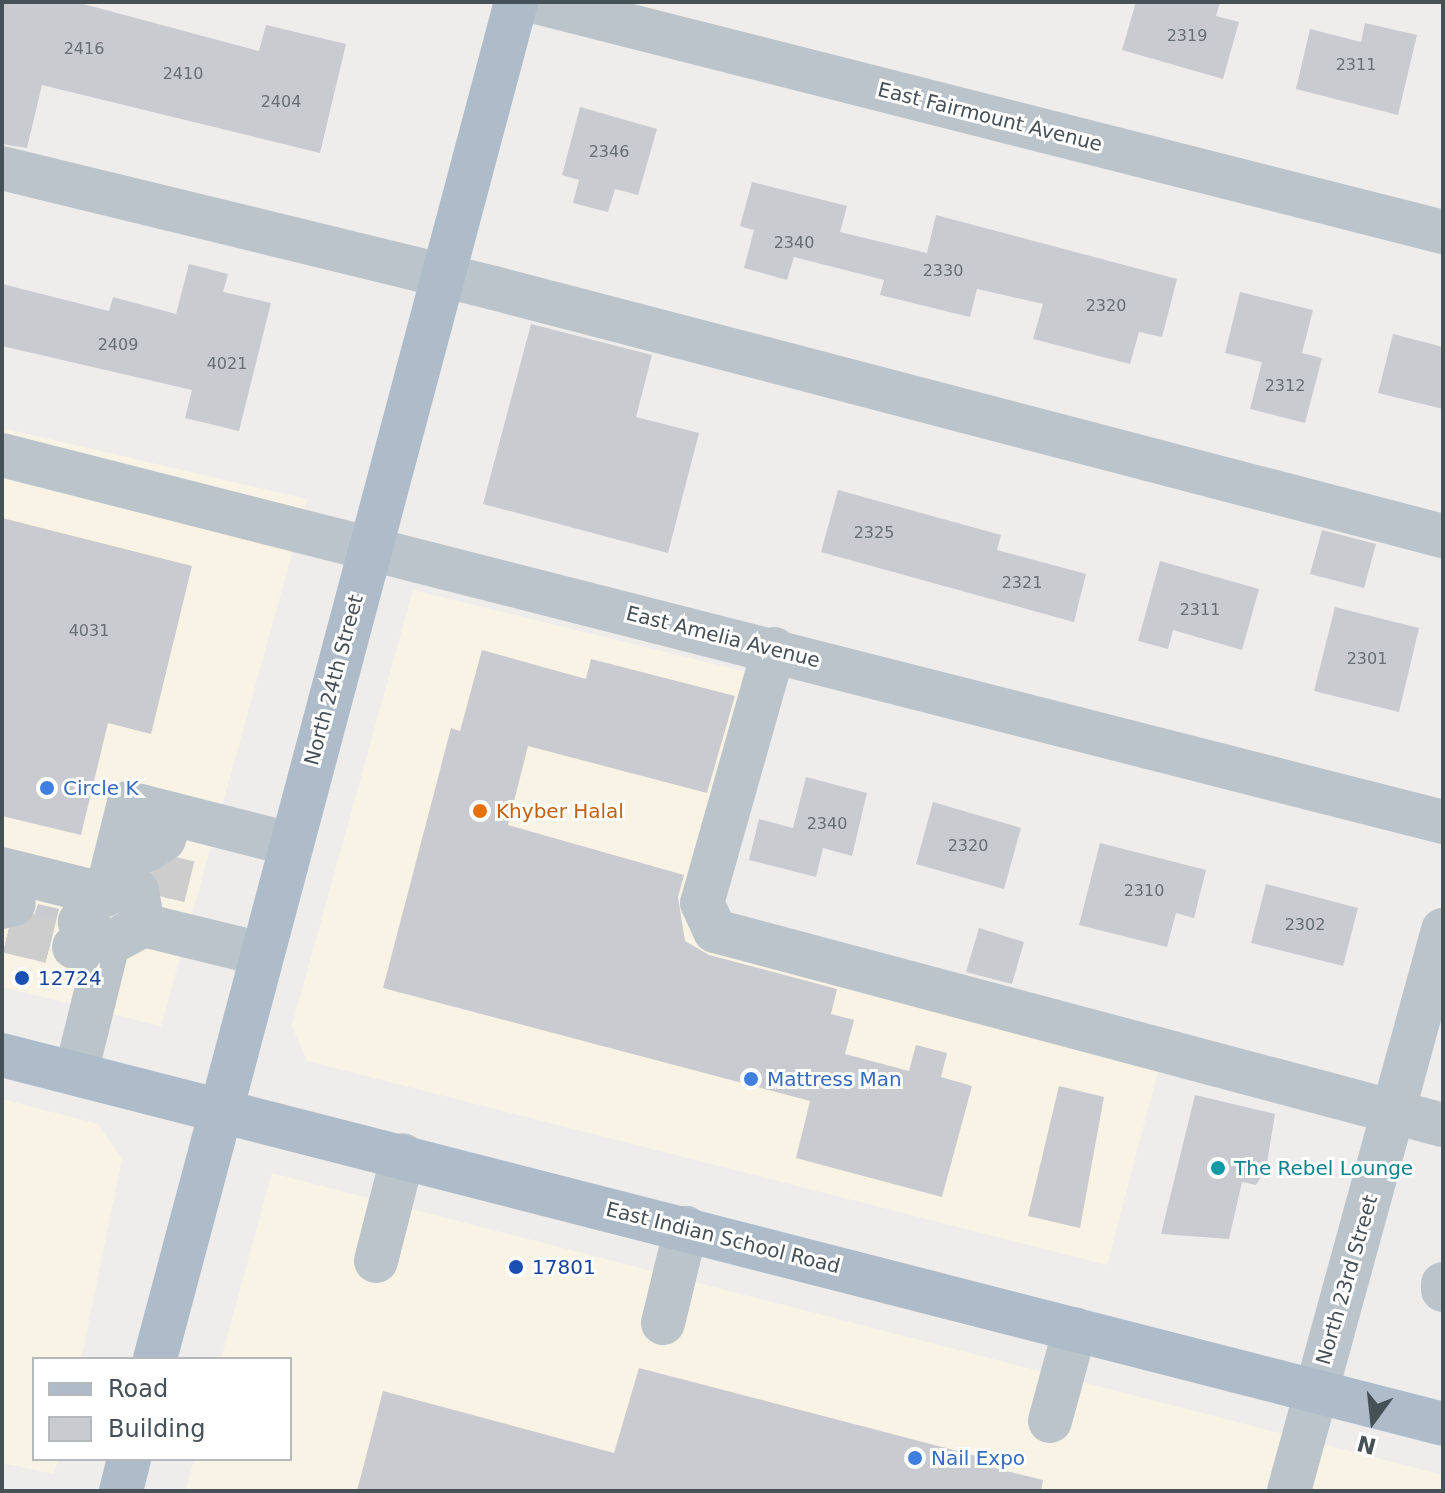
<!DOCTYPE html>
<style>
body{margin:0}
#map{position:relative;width:1445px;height:1493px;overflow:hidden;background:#efecec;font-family:"DejaVu Sans",sans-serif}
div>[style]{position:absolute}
.commercial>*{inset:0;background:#f9f3e5}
.building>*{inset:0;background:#cacbd0}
.minor-tunnel>*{height:44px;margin-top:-22px;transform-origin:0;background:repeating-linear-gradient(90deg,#cdcdce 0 44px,transparent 0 66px)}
.minor>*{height:44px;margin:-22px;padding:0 22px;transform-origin:22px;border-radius:22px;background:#bbc4ca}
.major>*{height:44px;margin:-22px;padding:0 22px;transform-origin:22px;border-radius:22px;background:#aebcc9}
.dots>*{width:22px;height:22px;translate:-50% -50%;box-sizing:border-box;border:4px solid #fff;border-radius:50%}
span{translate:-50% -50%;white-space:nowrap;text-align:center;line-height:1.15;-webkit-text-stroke:6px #fff;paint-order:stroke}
.number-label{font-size:16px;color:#676f75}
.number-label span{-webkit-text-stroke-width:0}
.street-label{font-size:20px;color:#465057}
.shop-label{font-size:20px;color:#366cbe}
.left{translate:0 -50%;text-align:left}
.food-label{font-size:20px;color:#c56008}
.transit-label{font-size:20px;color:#164399}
.culture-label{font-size:20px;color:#0d838f}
.frame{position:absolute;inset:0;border:4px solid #465057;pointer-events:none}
.legend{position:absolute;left:32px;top:1357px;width:260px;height:104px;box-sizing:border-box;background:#fff;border:2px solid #b5b9bc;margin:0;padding:10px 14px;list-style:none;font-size:24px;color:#465057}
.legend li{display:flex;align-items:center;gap:16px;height:40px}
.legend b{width:40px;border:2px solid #b5b9bc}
.north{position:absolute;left:1333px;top:1381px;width:80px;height:80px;-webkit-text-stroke:6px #fff;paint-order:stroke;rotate:195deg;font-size:22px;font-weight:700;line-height:32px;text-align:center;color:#465057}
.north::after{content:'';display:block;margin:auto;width:28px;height:36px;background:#465057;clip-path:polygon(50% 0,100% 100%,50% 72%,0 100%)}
</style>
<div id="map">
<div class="commercial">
<i style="clip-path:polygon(2px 428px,307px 499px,161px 1026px,2px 987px)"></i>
<i style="clip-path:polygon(413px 590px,776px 679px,714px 942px,1159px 1067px,1107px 1265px,307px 1061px,292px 1026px)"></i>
<i style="clip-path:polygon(2px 1099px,98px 1124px,122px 1159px,81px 1359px,34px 1359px,34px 1459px,58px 1459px,54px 1474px,2px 1463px)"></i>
<i style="clip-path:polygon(272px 1173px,1443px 1475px,1443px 1491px,186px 1491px,194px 1459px,290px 1459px,290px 1359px,221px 1359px)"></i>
</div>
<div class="building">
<i style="clip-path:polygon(2px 2px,76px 2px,259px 51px,266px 25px,346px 44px,320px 153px,42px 85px,27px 148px,2px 144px)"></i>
<i style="clip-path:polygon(1136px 2px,1220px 2px,1216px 16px,1239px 22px,1223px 79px,1122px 50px)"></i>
<i style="clip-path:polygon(1365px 23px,1417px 35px,1398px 115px,1296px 89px,1310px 29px,1361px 42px)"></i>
<i style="clip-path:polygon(580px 107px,657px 129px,638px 195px,615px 189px,608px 212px,573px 203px,579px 180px,562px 175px)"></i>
<i style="clip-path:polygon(752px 182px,847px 206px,840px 232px,927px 253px,936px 215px,1177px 279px,1162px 337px,1139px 332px,1130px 364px,1033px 339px,1043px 304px,977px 289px,970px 317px,880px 295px,884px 280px,794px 257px,787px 280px,744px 268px,754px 230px,740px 226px)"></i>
<i style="clip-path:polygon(189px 264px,228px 274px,223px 292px,271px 303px,239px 431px,185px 418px,192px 390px,2px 346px,2px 284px,109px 311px,113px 297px,176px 314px)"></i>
<i style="clip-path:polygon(1240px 292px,1313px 310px,1302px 353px,1322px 358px,1305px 423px,1250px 409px,1262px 362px,1225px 353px)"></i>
<i style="clip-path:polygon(531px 324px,652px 355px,636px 417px,699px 433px,668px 553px,483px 504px)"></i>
<i style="clip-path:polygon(1393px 334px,1443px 347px,1443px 409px,1378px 393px)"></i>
<i style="clip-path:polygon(838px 490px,1001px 535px,997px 550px,1086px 574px,1074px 622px,821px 552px)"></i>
<i style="clip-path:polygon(2px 518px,192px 566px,151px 734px,108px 723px,81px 835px,2px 816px)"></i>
<i style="clip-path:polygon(1322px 530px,1376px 544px,1364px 588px,1310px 574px)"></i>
<i style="clip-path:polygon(1160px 561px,1259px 589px,1242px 650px,1173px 630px,1168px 649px,1138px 641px)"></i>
<i style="clip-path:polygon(1335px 607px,1419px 628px,1399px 712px,1314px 691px)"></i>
<i style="clip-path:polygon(482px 650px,586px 679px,591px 659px,735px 696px,707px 793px,528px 746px,508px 825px,684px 875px,678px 897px,685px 941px,709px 955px,837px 989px,831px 1014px,854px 1020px,845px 1054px,909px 1071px,916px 1045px,947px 1053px,941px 1077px,972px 1086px,942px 1197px,796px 1158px,810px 1101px,383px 988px,451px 728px,460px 731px)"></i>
<i style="clip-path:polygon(806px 777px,867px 793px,852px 856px,823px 848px,816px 877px,749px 860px,759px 819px,793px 828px)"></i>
<i style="clip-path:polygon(933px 802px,1021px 828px,1004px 889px,916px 864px)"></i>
<i style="clip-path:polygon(1100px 843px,1206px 870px,1194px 918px,1176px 913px,1167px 947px,1079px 925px)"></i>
<i style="clip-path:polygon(180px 858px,170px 899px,163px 897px,154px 873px)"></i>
<i style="clip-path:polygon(1266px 884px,1358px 908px,1343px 966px,1251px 943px)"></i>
<i style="clip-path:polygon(38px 904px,59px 909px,49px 950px,5px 939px,32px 921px)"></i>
<i style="clip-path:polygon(979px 928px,1024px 942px,1012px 984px,966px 972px)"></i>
<i style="clip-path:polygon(1059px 1086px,1104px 1097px,1080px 1228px,1028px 1216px)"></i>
<i style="clip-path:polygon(1195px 1095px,1275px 1114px,1266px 1169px,1256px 1185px,1242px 1182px,1229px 1239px,1161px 1234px)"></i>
<i style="clip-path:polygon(639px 1368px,988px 1459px,986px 1466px,1043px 1480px,1041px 1491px,357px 1491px,383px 1391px,614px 1453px)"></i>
</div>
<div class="minor-tunnel">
<i style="left:163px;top:897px;width:42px;rotate:-76.3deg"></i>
<i style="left:8px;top:931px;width:68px;rotate:13.6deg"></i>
</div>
<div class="minor">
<i style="left:536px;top:2px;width:936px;rotate:14.23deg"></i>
<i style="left:2px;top:168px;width:506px;rotate:13.71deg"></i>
<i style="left:494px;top:288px;width:981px;rotate:14.65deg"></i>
<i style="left:2px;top:455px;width:1487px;rotate:14.29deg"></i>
<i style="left:774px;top:649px;width:264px;rotate:105.8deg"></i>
<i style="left:702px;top:903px;width:31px;rotate:65deg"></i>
<i style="left:715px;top:931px;width:753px;rotate:14.92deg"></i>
<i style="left:147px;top:850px;width:20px;rotate:-33deg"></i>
<i style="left:164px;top:839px;width:26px;rotate:-74deg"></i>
<i style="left:2px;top:869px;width:107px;rotate:14deg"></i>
<i style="left:106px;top:895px;width:95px;rotate:-76deg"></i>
<i style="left:129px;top:803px;width:166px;rotate:14.3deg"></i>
<i style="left:2px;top:907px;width:12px;rotate:-14deg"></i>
<i style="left:143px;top:925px;width:122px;rotate:13.7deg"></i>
<i style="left:74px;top:947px;width:34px;rotate:-5deg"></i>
<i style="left:108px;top:944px;width:36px;rotate:-142deg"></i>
<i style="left:76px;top:1073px;width:133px;rotate:-76.1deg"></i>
<i style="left:108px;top:944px;width:40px;rotate:-28deg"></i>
<i style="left:143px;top:925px;width:35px;rotate:-100deg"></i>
<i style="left:376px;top:1261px;width:109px;rotate:-75.7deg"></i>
<i style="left:1443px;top:1284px;width:6px;rotate:90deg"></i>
<i style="left:663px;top:1323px;width:98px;rotate:-76.4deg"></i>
<i style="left:1050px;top:1421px;width:95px;rotate:-74.8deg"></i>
<i style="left:1289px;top:1491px;width:582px;rotate:-74.65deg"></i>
</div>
<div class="major">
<i style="left:2px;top:1055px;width:1487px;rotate:14.36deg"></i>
<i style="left:155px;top:1359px;width:1404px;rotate:-75.1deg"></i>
<i style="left:121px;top:1491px;width:33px;rotate:-76deg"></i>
</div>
<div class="dots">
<i style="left:47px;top:788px;background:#3f7fe0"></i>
<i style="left:480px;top:811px;background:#e8710a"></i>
<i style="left:22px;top:978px;background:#1a4fb4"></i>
<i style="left:751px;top:1079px;background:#3f7fe0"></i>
<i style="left:1218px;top:1168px;background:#0f9aa8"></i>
<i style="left:516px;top:1267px;background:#1a4fb4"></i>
<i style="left:915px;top:1458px;background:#3f7fe0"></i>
</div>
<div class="number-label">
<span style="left:1187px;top:36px">2319</span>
<span style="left:84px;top:49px">2416</span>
<span style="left:1356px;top:65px">2311</span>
<span style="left:183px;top:74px">2410</span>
<span style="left:281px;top:102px">2404</span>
<span style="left:609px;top:152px">2346</span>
<span style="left:794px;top:243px">2340</span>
<span style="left:943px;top:271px">2330</span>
<span style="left:1106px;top:306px">2320</span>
<span style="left:118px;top:345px">2409</span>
<span style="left:227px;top:364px">4021</span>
<span style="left:1285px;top:386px">2312</span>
<span style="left:874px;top:533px">2325</span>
<span style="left:1022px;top:583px">2321</span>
<span style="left:1200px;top:610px">2311</span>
<span style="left:89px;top:631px">4031</span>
<span style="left:1367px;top:659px">2301</span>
<span style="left:827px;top:824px">2340</span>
<span style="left:968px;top:846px">2320</span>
<span style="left:1144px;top:891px">2310</span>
<span style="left:1305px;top:925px">2302</span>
</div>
<div class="street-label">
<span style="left:990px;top:117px;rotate:14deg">East Fairmount Avenue</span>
<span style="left:723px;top:637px;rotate:14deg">East Amelia Avenue</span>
<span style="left:334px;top:680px;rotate:-75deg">North 24th Street</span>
<span style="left:723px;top:1238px;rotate:14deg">East Indian School Road</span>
<span style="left:1347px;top:1280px;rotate:-74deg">North 23rd Street</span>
</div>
<div class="shop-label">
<span class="left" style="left:63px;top:788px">Circle K</span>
<span class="left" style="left:767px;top:1079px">Mattress Man</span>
<span class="left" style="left:931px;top:1458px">Nail Expo</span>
</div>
<div class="food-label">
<span class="left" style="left:496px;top:811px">Khyber Halal</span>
</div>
<div class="transit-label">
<span class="left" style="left:38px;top:978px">12724</span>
<span class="left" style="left:532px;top:1267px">17801</span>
</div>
<div class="culture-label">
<span class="left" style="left:1234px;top:1168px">The Rebel Lounge</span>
</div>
<div class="frame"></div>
<ul class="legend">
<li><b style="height:10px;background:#aebcc9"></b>Road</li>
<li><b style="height:22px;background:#cacbd0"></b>Building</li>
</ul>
<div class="north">N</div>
</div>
